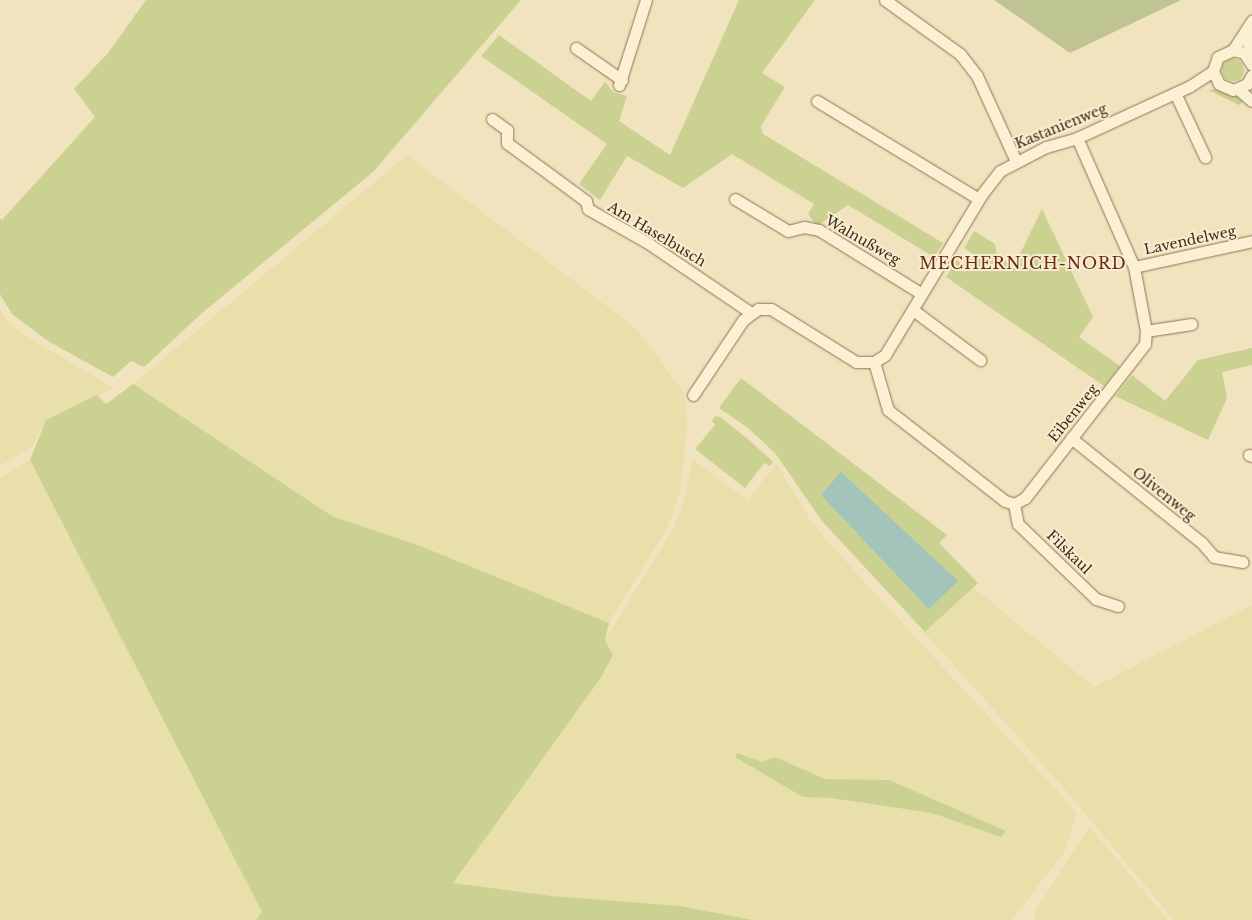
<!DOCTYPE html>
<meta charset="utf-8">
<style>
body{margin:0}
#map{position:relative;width:1252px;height:920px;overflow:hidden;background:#f2e3bf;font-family:"Libre Baskerville",serif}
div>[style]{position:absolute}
.farmland>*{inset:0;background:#e9dfab}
.green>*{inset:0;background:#cad191}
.round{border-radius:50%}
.cemetery>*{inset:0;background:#bfc592}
.water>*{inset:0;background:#a2c4ba}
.roads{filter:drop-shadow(0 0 1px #8d7355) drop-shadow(0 0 1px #8d7355)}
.street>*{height:11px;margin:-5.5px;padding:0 5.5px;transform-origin:5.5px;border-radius:5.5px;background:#fcf0d3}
span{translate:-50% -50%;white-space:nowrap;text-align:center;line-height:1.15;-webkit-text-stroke:4px #f9edcf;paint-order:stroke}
.street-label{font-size:14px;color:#3b2a1b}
.quarter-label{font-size:16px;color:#6c2816;letter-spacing:1px}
</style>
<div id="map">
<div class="farmland">
<i style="clip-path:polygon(407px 155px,637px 329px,685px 394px,687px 428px,680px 492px,668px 526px,609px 623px,423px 547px,332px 516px,133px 384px)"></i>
<i style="clip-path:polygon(0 309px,5px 319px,24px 335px,114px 388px,46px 420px,32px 447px,0 466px)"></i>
<i style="clip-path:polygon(30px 460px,263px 912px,255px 920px,0 920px,0 478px)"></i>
<i style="clip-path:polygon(evenodd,692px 460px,748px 500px,776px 463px,811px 521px,830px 544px,1077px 813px,1065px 851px,1012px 920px,753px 920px,680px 906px,552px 896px,452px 883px,600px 679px,613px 655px,605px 640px,673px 529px,686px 494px,692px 460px,738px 753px,762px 762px,775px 757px,825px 779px,889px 780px,1005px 831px,1001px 837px,932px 813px,831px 798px,803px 797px,738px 753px)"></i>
<i style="clip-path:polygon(973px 587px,1094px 687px,1252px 605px,1252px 920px,1174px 920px,1062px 786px,925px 633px)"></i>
<i style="clip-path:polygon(1090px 827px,1168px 920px,1034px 920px,1035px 911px)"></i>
</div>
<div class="green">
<i style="clip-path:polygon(146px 0,521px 0,373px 172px,202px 313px,144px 367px,131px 361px,113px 377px,48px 341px,12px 314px,0 294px,0 218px,2px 220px,95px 117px,74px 89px,108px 53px)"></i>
<i style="clip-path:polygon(739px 0,815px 0,762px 73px,785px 87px,761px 126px,763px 134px,943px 243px,934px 257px,848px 205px,817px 226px,808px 214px,814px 204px,732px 154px,683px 188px,627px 156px,600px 200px,579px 184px,607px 144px,481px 56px,499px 35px,591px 101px,605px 82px,613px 92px,627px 96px,619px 121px,670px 155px)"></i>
<i class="round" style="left:1222px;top:59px;width:22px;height:22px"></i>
<i style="clip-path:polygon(1217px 89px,1237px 95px,1245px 100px,1239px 105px,1208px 90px)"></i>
<i style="clip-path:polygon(1042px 209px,1093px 317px,1079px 337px,1120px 366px,1104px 386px,946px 277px,957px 260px,964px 265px,972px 253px,964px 248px,974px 231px,995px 244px,997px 256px,1004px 262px,1018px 258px)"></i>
<i style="clip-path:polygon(1252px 348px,1252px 365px,1222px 372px,1227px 398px,1208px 440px,1115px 396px,1132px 375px,1165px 401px,1198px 360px)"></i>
<i style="clip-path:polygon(741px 378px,947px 535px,939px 543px,978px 583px,925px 632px,822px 521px,775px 453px,748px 428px,719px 408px)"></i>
<i style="clip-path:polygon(133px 384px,332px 516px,423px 547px,609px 623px,605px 640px,613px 655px,600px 679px,453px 883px,552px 896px,680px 906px,753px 920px,256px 920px,262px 912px,30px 460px,46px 420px,97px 395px,106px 404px)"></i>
<i style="clip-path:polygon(715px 416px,720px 417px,749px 440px,773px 462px,770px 466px,764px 463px,745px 488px,695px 449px,715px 425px,712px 421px)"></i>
<i style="clip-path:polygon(737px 753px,762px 762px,775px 757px,825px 779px,889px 780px,1006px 831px,1001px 837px,932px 813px,831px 798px,803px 797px,735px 757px)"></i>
</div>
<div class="cemetery">
<i style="clip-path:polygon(994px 0,1181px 0,1070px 53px)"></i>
</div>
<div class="water">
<i style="clip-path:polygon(841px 472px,958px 581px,929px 609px,821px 495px)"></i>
</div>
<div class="roads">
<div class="street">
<i style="left:885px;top:0;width:92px;rotate:35.8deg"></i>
<i style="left:960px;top:54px;width:28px;rotate:52deg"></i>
<i style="left:977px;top:76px;width:94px;rotate:65.4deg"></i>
<i style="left:576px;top:48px;width:56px;rotate:34.8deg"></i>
<i style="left:1233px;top:50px;width:35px;rotate:-57deg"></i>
<i style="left:1248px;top:57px;width:31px;rotate:-88deg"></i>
<i style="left:1252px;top:65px;width:14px;rotate:-124deg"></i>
<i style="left:1244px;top:53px;width:11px;rotate:-165deg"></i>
<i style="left:1233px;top:50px;width:17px;rotate:155deg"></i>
<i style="left:1218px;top:57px;width:15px;rotate:110deg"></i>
<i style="left:1213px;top:71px;width:14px;rotate:65deg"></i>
<i style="left:1219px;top:84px;width:15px;rotate:23deg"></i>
<i style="left:1233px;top:90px;width:15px;rotate:-23deg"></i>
<i style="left:1247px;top:84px;width:10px;rotate:-61deg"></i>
<i style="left:619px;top:85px;width:89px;rotate:-72.4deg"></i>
<i style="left:1238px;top:89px;width:18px;rotate:41deg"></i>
<i style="left:1175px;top:93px;width:71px;rotate:64.9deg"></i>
<i style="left:817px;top:101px;width:189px;rotate:31.2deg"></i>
<i style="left:492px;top:119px;width:19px;rotate:36deg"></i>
<i style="left:507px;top:130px;width:13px;rotate:90deg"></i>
<i style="left:507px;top:143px;width:98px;rotate:36.3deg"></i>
<i style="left:586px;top:201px;width:8px;rotate:76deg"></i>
<i style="left:588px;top:209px;width:69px;rotate:29.5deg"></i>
<i style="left:648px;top:243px;width:123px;rotate:34.1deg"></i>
<i style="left:735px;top:199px;width:62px;rotate:31.1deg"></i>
<i style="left:788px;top:231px;width:16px;rotate:-14deg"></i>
<i style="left:804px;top:227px;width:15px;rotate:11deg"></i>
<i style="left:819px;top:230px;width:121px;rotate:31.9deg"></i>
<i style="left:1134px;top:267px;width:121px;rotate:-12.4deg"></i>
<i style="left:913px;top:310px;width:84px;rotate:36.7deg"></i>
<i style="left:1146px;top:331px;width:46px;rotate:-8.8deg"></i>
<i style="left:874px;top:362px;width:50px;rotate:73.7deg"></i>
<i style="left:888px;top:410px;width:148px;rotate:37.9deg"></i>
<i style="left:1005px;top:501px;width:9px;rotate:18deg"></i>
<i style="left:1014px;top:504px;width:13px;rotate:-29deg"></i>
<i style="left:1025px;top:498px;width:195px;rotate:-52.1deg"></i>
<i style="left:1145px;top:344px;width:13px;rotate:-86deg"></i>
<i style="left:1146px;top:331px;width:65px;rotate:-100.6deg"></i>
<i style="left:1134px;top:267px;width:141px;rotate:-113.8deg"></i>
<i style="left:693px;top:395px;width:90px;rotate:-56.3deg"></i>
<i style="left:743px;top:320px;width:19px;rotate:-36deg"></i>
<i style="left:758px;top:309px;width:13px"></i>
<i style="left:771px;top:309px;width:100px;rotate:31.9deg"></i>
<i style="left:856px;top:362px;width:18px"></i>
<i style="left:874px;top:362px;width:13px;rotate:-32deg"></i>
<i style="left:885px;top:355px;width:188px;rotate:-58.9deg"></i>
<i style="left:982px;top:194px;width:29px;rotate:-52deg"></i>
<i style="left:1000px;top:171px;width:52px;rotate:-27.6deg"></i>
<i style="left:1046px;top:147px;width:32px;rotate:-16deg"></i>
<i style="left:1077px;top:138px;width:124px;rotate:-24.7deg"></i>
<i style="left:1190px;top:86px;width:27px;rotate:-33deg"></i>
<i style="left:1071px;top:438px;width:168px;rotate:38.7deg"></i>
<i style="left:1202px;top:543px;width:18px;rotate:49deg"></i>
<i style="left:1214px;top:557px;width:29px;rotate:10deg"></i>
<i style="left:1249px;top:455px;width:3px;rotate:18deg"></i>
<i style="left:1014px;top:504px;width:20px;rotate:79deg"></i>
<i style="left:1018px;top:524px;width:108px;rotate:43.9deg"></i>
<i style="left:1096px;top:599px;width:23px;rotate:18deg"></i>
</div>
</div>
<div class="street-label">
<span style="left:1061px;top:126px;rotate:-22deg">Kastanienweg</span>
<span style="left:657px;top:234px;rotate:31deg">Am Haselbusch</span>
<span style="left:863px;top:240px;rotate:30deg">Walnußweg</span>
<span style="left:1190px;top:240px;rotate:-12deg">Lavendelweg</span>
<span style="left:1073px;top:413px;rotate:-51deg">Eibenweg</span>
<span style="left:1164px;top:494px;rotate:39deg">Olivenweg</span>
<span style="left:1069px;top:552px;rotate:44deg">Filskaul</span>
</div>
<div class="quarter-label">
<span style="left:1023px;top:263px">MECHERNICH-NORD</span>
</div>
</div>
